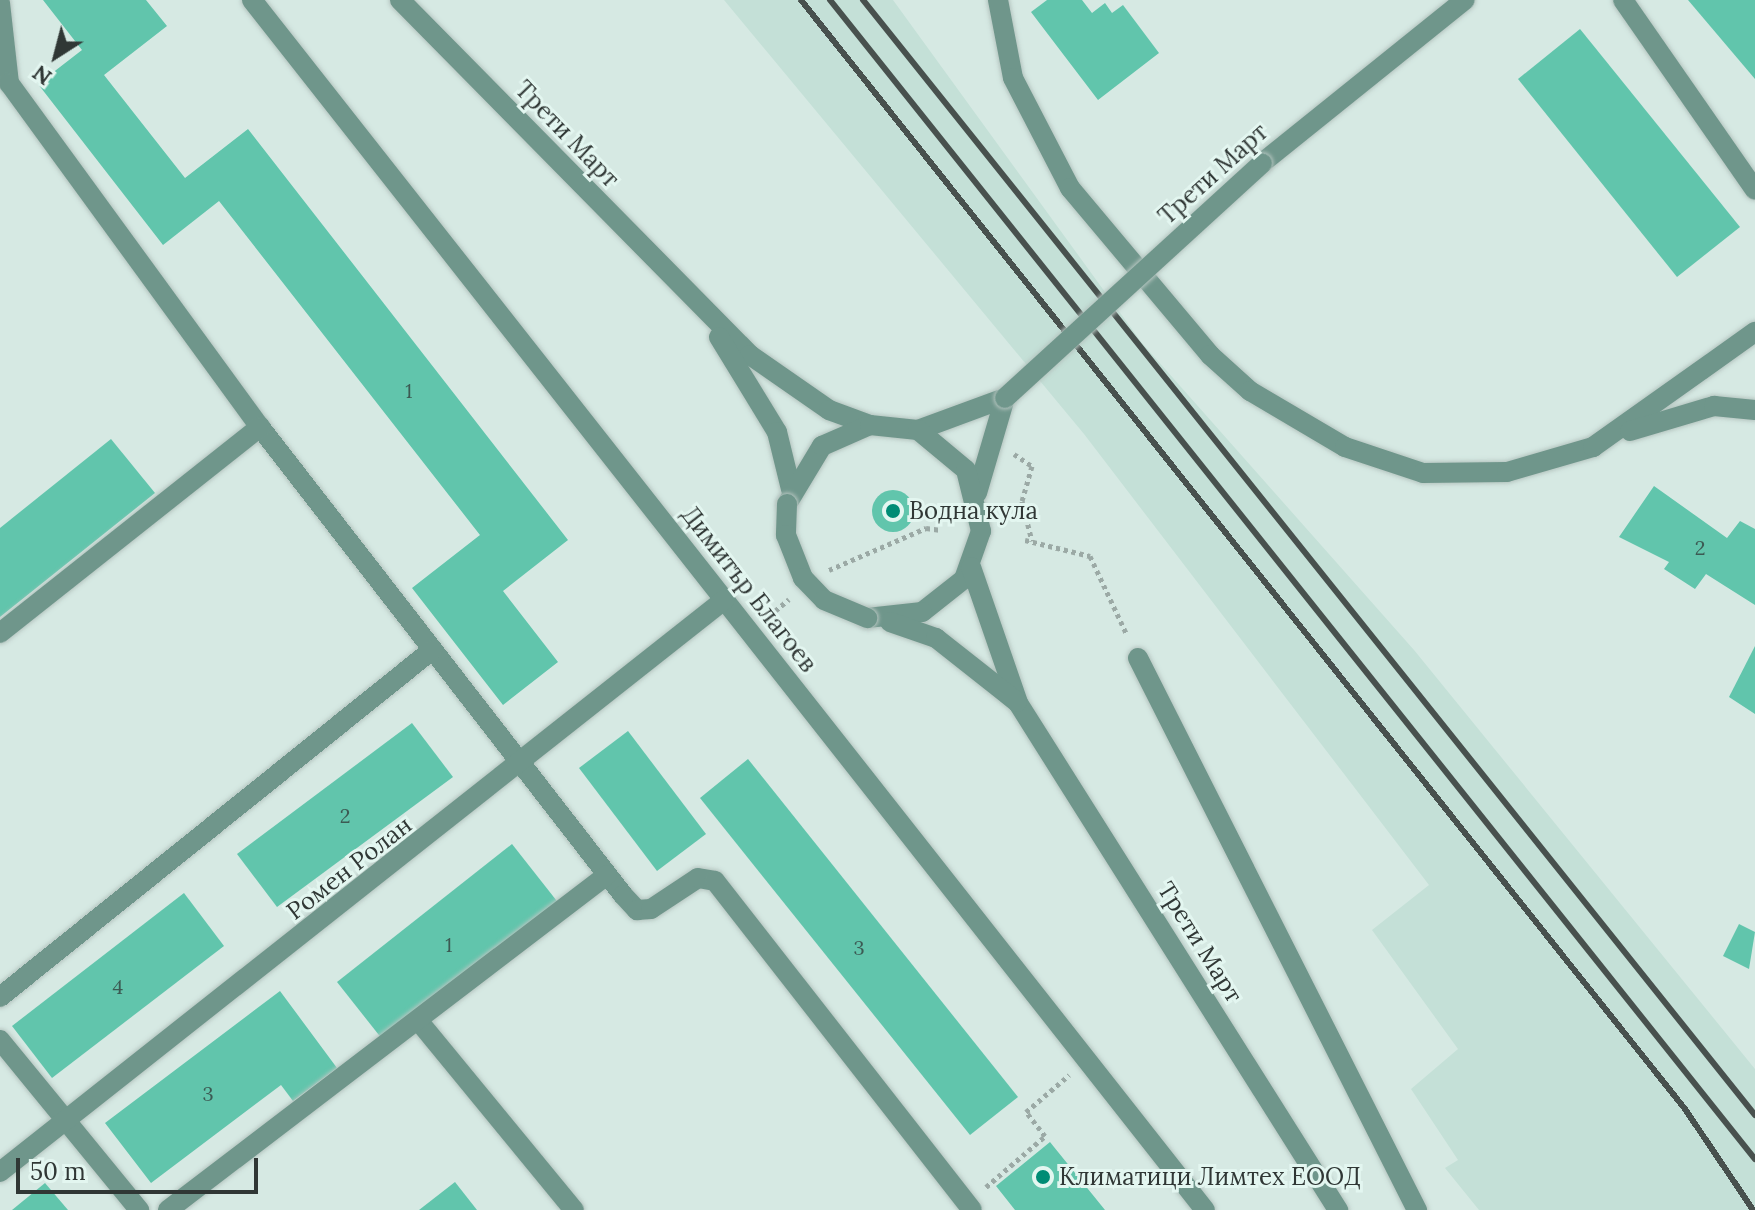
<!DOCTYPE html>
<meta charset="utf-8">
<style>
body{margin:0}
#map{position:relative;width:1755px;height:1210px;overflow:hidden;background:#d6e9e3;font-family:Lora,serif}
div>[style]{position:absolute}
.built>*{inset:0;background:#c4e0d7}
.building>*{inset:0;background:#61c5ac}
.round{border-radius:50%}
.path>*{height:5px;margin-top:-2.5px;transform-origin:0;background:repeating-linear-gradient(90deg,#9ba9a5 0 4px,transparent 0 8px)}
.roads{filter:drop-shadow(0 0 2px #b5c5c0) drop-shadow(0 0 2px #b5c5c0)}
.minor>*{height:20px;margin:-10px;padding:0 10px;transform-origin:10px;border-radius:10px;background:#6f968b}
.rail>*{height:6px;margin:-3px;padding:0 3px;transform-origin:3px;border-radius:3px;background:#48514e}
.bridges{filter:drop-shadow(0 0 2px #b5c5c0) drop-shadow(0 0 2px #b5c5c0)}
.minor-bridge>*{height:20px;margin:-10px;padding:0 10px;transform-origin:10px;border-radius:10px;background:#6f968b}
.dots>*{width:22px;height:22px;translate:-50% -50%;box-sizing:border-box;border:4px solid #e3f6f0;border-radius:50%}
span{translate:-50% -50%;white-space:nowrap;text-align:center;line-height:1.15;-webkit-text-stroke:6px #e3f6f0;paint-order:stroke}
.number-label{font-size:20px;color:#3c5a53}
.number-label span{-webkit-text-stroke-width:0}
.street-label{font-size:24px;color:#303735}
.poi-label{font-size:24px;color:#303735}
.left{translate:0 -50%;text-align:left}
.north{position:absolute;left:16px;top:16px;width:80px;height:80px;-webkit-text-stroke:6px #e3f6f0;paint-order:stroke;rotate:216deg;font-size:22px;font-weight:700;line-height:32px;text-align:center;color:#303735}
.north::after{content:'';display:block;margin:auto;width:28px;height:36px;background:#303735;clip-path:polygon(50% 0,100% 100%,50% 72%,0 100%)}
.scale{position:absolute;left:16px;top:1158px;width:242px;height:36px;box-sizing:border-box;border:4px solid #303735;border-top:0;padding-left:10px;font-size:24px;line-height:28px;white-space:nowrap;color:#303735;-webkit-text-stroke:6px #e3f6f0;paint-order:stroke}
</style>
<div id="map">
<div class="built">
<i style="clip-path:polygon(724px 0,893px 0,1142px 343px,1414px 650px,1755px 1069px,1755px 1210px,1479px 1210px,1445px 1168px,1458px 1160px,1411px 1089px,1458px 1049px,1372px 930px,1429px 885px,1084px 434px)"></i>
</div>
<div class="building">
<i style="clip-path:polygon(43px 0,146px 0,167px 26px,104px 75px,185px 178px,248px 129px,568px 540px,503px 591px,558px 662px,503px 705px,412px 588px,480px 535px,219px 201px,163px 245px,38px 84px,82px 50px)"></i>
<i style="clip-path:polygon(1047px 0,1082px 0,1092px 13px,1105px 3px,1112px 13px,1123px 5px,1159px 53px,1098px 100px,1031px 12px)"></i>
<i style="clip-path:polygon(1688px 0,1755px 0,1755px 79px)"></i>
<i style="clip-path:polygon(1580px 29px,1740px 227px,1677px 277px,1518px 79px)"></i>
<i style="clip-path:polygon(111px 439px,155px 493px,0 617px,0 528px)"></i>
<i style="clip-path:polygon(1654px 486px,1727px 538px,1740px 521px,1755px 529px,1755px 605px,1706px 574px,1695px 589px,1664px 569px,1669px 562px,1619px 537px)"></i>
<i class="round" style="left:872px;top:490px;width:42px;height:42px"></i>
<i style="clip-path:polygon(1755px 646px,1755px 714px,1729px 697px)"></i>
<i style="clip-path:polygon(412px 723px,453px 777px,277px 907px,237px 854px)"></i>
<i style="clip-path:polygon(628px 731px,706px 834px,657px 871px,579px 768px)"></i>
<i style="clip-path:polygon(748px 759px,1018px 1097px,970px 1135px,700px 798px)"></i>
<i style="clip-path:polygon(512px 844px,560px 905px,386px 1044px,337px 982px)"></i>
<i style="clip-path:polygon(184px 893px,224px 946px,52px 1078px,12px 1026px)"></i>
<i style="clip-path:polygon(1739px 924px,1755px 932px,1749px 969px,1723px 956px)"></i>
<i style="clip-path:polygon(280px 991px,337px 1068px,293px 1101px,281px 1085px,151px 1183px,105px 1123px)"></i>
<i style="clip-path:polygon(1050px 1142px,1054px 1147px,1105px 1210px,1015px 1210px,996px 1186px)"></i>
<i style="clip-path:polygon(455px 1182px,477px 1210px,419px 1210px)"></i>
<i style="clip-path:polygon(45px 1183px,68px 1210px,12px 1210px)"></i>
</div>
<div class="path">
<i style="left:1014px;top:454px;width:22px;rotate:34deg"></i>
<i style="left:1032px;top:466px;width:36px;rotate:106deg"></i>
<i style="left:1022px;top:501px;width:41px;rotate:76deg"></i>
<i style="left:1025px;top:540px;width:67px;rotate:13.8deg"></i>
<i style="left:1090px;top:556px;width:87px;rotate:64.9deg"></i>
<i style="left:829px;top:570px;width:106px;rotate:-23.4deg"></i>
<i style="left:926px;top:528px;width:15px;rotate:8deg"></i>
<i style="left:769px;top:616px;width:26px;rotate:-40deg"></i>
<i style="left:986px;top:1187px;width:78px;rotate:-40.8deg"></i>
<i style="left:1045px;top:1136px;width:31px;rotate:-128deg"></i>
<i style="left:1026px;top:1112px;width:57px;rotate:-40.7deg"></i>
</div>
<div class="roads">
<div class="minor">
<i style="left:252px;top:0;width:1540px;rotate:51.78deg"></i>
<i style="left:400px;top:0;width:499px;rotate:45.4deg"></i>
<i style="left:750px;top:355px;width:96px;rotate:34.8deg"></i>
<i style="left:829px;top:410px;width:44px;rotate:20.1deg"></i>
<i style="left:998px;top:0;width:79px;rotate:79.1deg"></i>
<i style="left:1013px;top:78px;width:124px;rotate:62.6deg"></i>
<i style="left:1070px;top:188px;width:218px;rotate:50deg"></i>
<i style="left:1210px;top:355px;width:54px;rotate:42deg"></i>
<i style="left:1250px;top:391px;width:110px;rotate:30.5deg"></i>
<i style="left:1345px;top:447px;width:82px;rotate:18.4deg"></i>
<i style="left:1423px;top:473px;width:84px;rotate:-0.7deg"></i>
<i style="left:1507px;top:472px;width:90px;rotate:-16.2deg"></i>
<i style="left:1593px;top:447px;width:199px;rotate:-35.4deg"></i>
<i style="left:1623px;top:0;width:231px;rotate:55.2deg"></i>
<i style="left:0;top:3px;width:81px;rotate:83.6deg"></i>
<i style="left:9px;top:83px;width:426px;rotate:53.9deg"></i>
<i style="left:260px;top:427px;width:592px;rotate:52.2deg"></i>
<i style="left:623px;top:895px;width:21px;rotate:47deg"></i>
<i style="left:637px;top:910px;width:14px;rotate:-4deg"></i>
<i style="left:651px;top:909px;width:56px;rotate:-33.4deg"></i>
<i style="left:698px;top:878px;width:17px;rotate:10deg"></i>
<i style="left:715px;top:881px;width:417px;rotate:52deg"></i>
<i style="left:1262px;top:163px;width:260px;rotate:-38.8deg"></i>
<i style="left:719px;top:337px;width:111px;rotate:58.6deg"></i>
<i style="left:777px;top:432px;width:59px;rotate:76.2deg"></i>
<i style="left:918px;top:430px;width:93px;rotate:-20.2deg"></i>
<i style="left:1630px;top:431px;width:88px;rotate:-16.6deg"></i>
<i style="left:1714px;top:406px;width:41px;rotate:5.6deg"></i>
<i style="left:977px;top:493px;width:99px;rotate:-73.6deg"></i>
<i style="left:787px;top:504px;width:68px;rotate:-58.9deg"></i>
<i style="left:822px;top:446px;width:52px;rotate:-23.6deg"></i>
<i style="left:870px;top:425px;width:48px;rotate:5.9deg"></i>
<i style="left:918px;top:430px;width:62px;rotate:39.8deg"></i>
<i style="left:966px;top:470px;width:63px;rotate:76.2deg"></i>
<i style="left:981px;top:531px;width:51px;rotate:109.5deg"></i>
<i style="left:964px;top:579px;width:53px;rotate:141.8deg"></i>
<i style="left:922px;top:612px;width:55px;rotate:173.8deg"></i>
<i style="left:971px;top:567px;width:144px;rotate:70.9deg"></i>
<i style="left:1018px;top:703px;width:600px;rotate:57.74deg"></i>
<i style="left:890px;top:622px;width:49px;rotate:19.2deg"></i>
<i style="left:936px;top:638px;width:103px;rotate:38.3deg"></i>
<i style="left:0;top:633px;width:332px;rotate:-38.4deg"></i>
<i style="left:1138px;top:658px;width:619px;rotate:63.19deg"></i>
<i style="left:0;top:997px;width:554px;rotate:-38.77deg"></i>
<i style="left:421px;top:1024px;width:241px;rotate:50.6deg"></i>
<i style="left:0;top:1040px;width:220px;rotate:50.7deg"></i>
<i style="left:0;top:1172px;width:923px;rotate:-38.31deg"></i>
<i style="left:168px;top:1210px;width:552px;rotate:-37.35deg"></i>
</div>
</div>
<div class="rail">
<i style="left:801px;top:0;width:1418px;rotate:51.44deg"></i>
<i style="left:1685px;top:1109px;width:122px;rotate:56deg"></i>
<i style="left:830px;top:0;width:1483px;rotate:51.41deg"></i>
<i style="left:863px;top:0;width:1428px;rotate:51.34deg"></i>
</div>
<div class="bridges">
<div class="minor-bridge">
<i style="left:1005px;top:398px;width:348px;rotate:-42.4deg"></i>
<i style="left:787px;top:504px;width:31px;rotate:92deg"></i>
<i style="left:786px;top:535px;width:46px;rotate:68.4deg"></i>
<i style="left:803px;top:578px;width:30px;rotate:46deg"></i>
<i style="left:824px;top:600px;width:47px;rotate:22.7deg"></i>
</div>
</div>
<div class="dots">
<i style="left:893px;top:511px;background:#008c75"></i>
<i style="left:1043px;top:1177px;background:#008c75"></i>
</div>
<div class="number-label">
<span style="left:409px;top:390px">1</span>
<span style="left:1700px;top:547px">2</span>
<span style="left:345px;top:815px">2</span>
<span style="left:449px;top:944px">1</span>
<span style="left:859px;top:947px">3</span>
<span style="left:118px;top:986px">4</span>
<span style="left:208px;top:1093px">3</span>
</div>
<div class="street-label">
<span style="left:567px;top:134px;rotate:46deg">Трети Март</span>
<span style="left:1213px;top:174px;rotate:-42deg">Трети Март</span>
<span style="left:749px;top:589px;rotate:52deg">Димитър Благоев</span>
<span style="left:349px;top:868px;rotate:-38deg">Ромен Ролан</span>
<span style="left:1200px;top:942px;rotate:58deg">Трети Март</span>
</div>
<div class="poi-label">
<span class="left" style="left:909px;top:511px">Водна кула</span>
<span class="left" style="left:1059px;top:1177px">Климатици Лимтех ЕООД</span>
</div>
<div class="north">N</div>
<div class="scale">50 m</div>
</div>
